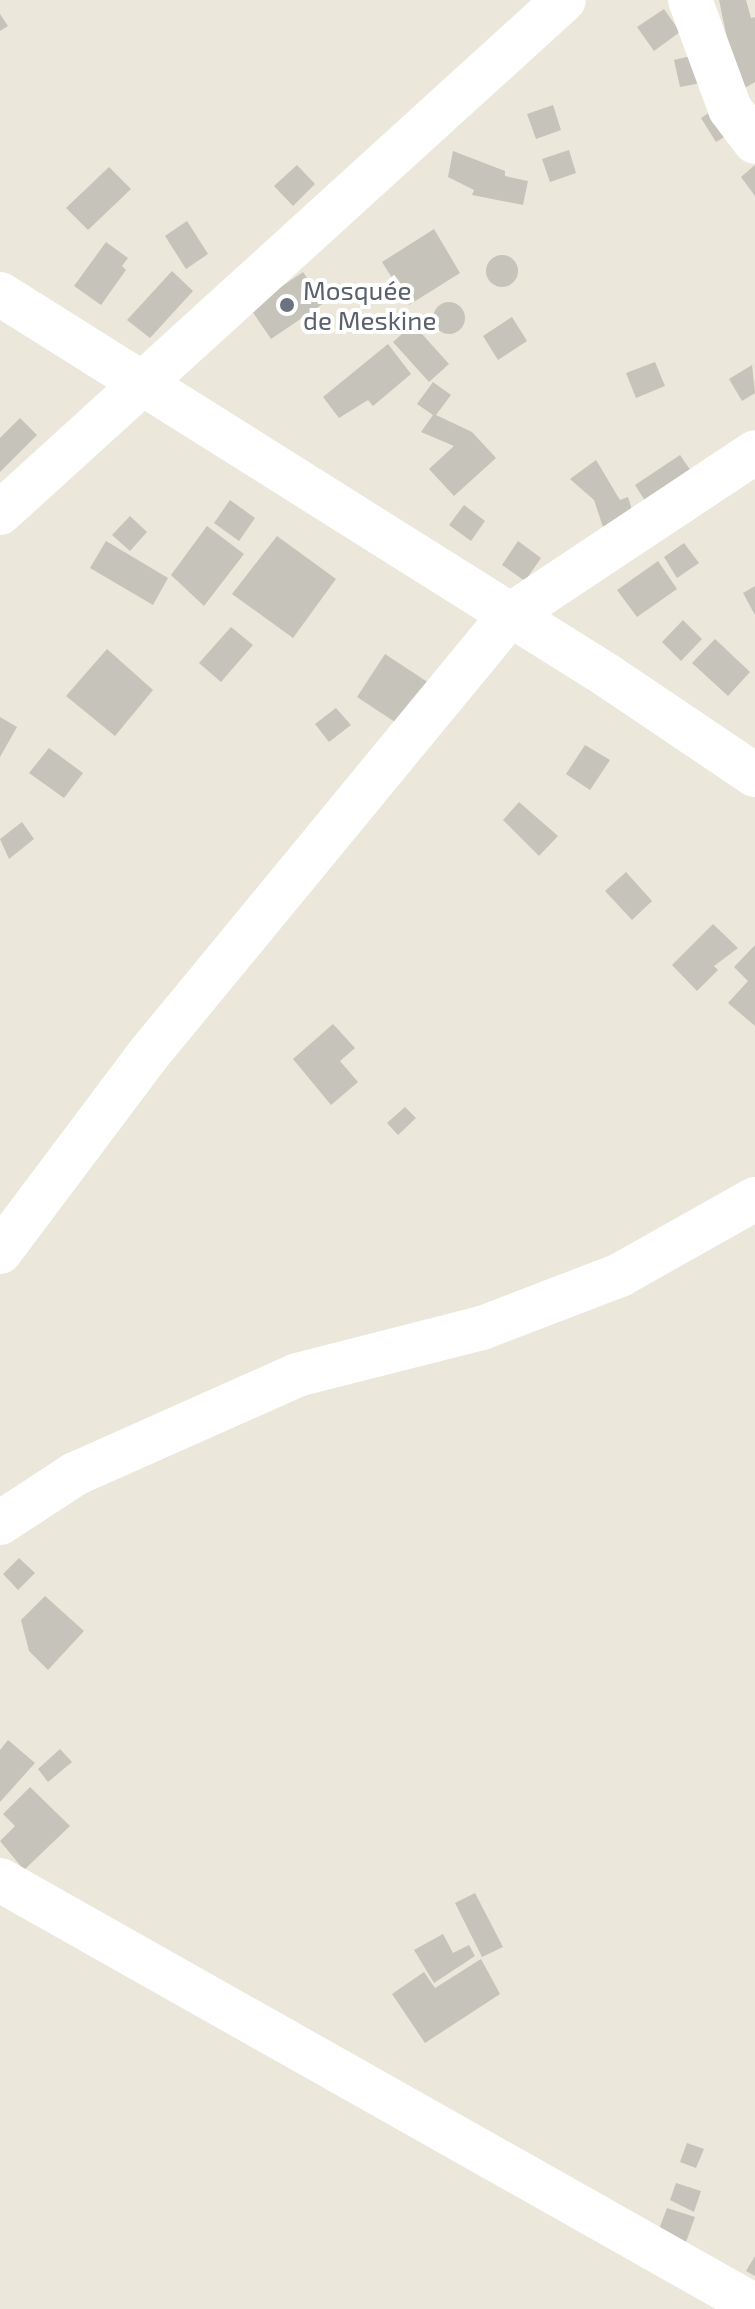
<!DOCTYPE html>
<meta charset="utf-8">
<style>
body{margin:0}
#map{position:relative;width:755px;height:2309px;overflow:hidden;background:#ebe7da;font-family:"Exo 2",sans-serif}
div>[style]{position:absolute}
.building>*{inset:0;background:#c6c3ba}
.round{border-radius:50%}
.street>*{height:44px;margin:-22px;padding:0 22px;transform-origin:22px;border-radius:22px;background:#fff}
.secondary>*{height:44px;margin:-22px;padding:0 22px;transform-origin:22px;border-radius:22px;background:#fff}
.dots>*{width:22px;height:22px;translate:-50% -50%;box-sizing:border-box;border:4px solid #fff;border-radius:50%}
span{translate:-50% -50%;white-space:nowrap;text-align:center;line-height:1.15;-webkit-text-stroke:8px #fff;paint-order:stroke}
.worship-label{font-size:26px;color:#5b616d}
.left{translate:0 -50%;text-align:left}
</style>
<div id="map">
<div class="building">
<i style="clip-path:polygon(719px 0,746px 0,751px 18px,755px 17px,755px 82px,738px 92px)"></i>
<i style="clip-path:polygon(664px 9px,680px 32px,654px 51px,637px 27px)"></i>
<i style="clip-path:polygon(0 14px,8px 26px,0 31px)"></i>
<i style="clip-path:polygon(699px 54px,706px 82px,680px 87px,674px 60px)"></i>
<i style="clip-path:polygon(553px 105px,561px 130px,536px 139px,527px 114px)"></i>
<i style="clip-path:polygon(721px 105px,736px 130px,716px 142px,701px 118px)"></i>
<i style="clip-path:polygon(569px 150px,576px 173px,550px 182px,542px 159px)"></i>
<i style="clip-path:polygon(453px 151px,505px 171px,505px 176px,528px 181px,523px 205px,472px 195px,474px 190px,448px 177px)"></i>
<i style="clip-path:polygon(297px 165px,315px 184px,293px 206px,274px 186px)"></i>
<i style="clip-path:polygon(755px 165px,755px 196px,741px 177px)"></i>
<i style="clip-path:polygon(109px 167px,131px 189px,88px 230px,66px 208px)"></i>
<i style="clip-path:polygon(187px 221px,208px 254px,186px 269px,165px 236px)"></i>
<i style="clip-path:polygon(434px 229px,460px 273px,409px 305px,382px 262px)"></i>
<i style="clip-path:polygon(106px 242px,128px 258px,122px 266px,126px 270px,101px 305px,74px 286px)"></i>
<i class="round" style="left:486px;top:255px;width:32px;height:32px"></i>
<i style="clip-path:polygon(172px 271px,193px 291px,150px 338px,127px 320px)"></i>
<i style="clip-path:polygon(303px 272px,324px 303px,271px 339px,250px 308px)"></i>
<i class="round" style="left:433px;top:302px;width:32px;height:32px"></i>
<i style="clip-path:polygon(512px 317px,527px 341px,498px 360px,483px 336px)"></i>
<i style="clip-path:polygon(413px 324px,449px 364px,429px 382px,393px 342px)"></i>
<i style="clip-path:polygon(388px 344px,411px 374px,373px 406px,368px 400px,339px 418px,323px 397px)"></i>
<i style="clip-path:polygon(655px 362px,665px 386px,636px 398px,626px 373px)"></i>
<i style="clip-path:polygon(752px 365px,755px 393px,742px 401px,729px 379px)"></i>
<i style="clip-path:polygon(433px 382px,451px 395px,436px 415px,472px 432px,496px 458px,454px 496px,429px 469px,454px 446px,421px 432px,433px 415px,417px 404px)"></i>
<i style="clip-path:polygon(20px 418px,37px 435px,0 472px,0 438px)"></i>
<i style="clip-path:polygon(680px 455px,695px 477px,649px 507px,635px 485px)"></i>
<i style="clip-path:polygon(596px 460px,620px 500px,628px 497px,635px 519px,604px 530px,594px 500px,570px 479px)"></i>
<i style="clip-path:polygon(230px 500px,255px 518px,239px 541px,214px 523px)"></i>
<i style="clip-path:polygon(464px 505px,485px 521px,471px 541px,449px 525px)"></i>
<i style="clip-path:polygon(130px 516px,147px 532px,130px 551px,112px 535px)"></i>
<i style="clip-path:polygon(207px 526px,244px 554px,204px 606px,171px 575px)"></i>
<i style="clip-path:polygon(277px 536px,336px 579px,293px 638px,232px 594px)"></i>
<i style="clip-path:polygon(106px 541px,168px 578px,153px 605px,90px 568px)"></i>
<i style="clip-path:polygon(518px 541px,541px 558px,525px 581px,502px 565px)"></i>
<i style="clip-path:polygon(684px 543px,699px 563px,677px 578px,664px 557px)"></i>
<i style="clip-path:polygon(658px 561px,677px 589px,637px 617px,617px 590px)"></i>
<i style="clip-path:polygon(755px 586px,755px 615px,743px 593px)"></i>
<i style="clip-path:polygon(683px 620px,702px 639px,681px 661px,662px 642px)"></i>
<i style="clip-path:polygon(231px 627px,253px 645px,221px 682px,199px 663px)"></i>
<i style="clip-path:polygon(715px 639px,750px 672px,728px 696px,692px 663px)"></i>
<i style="clip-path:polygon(107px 649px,153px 690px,115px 736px,66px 696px)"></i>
<i style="clip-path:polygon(385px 654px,432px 685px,404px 728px,357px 697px)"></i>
<i style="clip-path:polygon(336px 708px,351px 725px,329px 742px,315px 724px)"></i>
<i style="clip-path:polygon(0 717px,17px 727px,0 757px)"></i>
<i style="clip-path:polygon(585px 745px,610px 760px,590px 790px,566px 774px)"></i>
<i style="clip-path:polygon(49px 748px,83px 773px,64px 798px,29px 773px)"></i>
<i style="clip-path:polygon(519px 802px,558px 836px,539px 856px,503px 820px)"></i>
<i style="clip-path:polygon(22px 822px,34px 839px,9px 859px,0 839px)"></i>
<i style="clip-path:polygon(626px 872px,652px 901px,632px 920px,605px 891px)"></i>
<i style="clip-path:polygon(713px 924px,738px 948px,714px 966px,718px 970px,697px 991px,672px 965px)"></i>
<i style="clip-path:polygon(755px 945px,755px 1026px,728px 1003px,748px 981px,734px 967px)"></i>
<i style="clip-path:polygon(333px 1024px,355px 1048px,340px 1061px,358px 1082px,331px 1105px,293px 1059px)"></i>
<i style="clip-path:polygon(405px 1107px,416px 1118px,398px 1135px,387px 1123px)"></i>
<i style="clip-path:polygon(19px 1558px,35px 1573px,18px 1590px,3px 1574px)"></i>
<i style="clip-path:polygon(45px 1596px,84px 1631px,48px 1670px,29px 1651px,21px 1620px)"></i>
<i style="clip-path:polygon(8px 1740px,35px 1763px,0 1802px,0 1750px)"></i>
<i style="clip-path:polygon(60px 1749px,72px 1762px,48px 1782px,38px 1769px)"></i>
<i style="clip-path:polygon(30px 1787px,70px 1826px,24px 1870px,0 1841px,15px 1826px,3px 1814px)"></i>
<i style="clip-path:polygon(475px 1893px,503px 1947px,482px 1957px,455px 1903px)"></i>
<i style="clip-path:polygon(443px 1934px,453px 1953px,469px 1945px,475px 1956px,434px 1983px,414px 1950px)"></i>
<i style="clip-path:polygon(481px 1959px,500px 1994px,425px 2043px,392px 1994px,424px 1972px,435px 1988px)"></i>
<i style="clip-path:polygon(687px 2143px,704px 2149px,696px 2168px,680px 2162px)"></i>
<i style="clip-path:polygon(676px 2183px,701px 2191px,694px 2212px,670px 2200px)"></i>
<i style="clip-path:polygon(667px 2208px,695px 2217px,686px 2242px,658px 2232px)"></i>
<i style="clip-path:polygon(755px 2256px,755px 2276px,746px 2271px)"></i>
</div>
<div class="street">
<i style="left:690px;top:0;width:116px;rotate:69.8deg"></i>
<i style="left:730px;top:109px;width:41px;rotate:52.9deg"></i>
<i style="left:0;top:513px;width:762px;rotate:-42.29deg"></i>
<i style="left:0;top:1252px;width:245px;rotate:-53.1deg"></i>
<i style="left:147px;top:1056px;width:571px;rotate:-50.54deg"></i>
<i style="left:510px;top:615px;width:294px;rotate:-33.6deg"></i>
<i style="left:0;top:1523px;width:90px;rotate:-33.2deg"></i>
<i style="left:75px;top:1474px;width:243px;rotate:-24deg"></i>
<i style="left:297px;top:1375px;width:191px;rotate:-14.3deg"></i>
<i style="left:482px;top:1328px;width:148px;rotate:-21deg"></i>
<i style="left:620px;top:1275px;width:155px;rotate:-29.4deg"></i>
<i style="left:0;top:1880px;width:867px;rotate:29.43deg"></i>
</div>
<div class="secondary">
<i style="left:0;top:294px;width:718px;rotate:32.14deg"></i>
<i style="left:608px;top:676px;width:177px;rotate:34deg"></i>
</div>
<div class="dots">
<i style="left:287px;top:305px;background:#6b7280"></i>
</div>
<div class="worship-label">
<span class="left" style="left:303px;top:305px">Mosquée<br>de Meskine</span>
</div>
</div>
